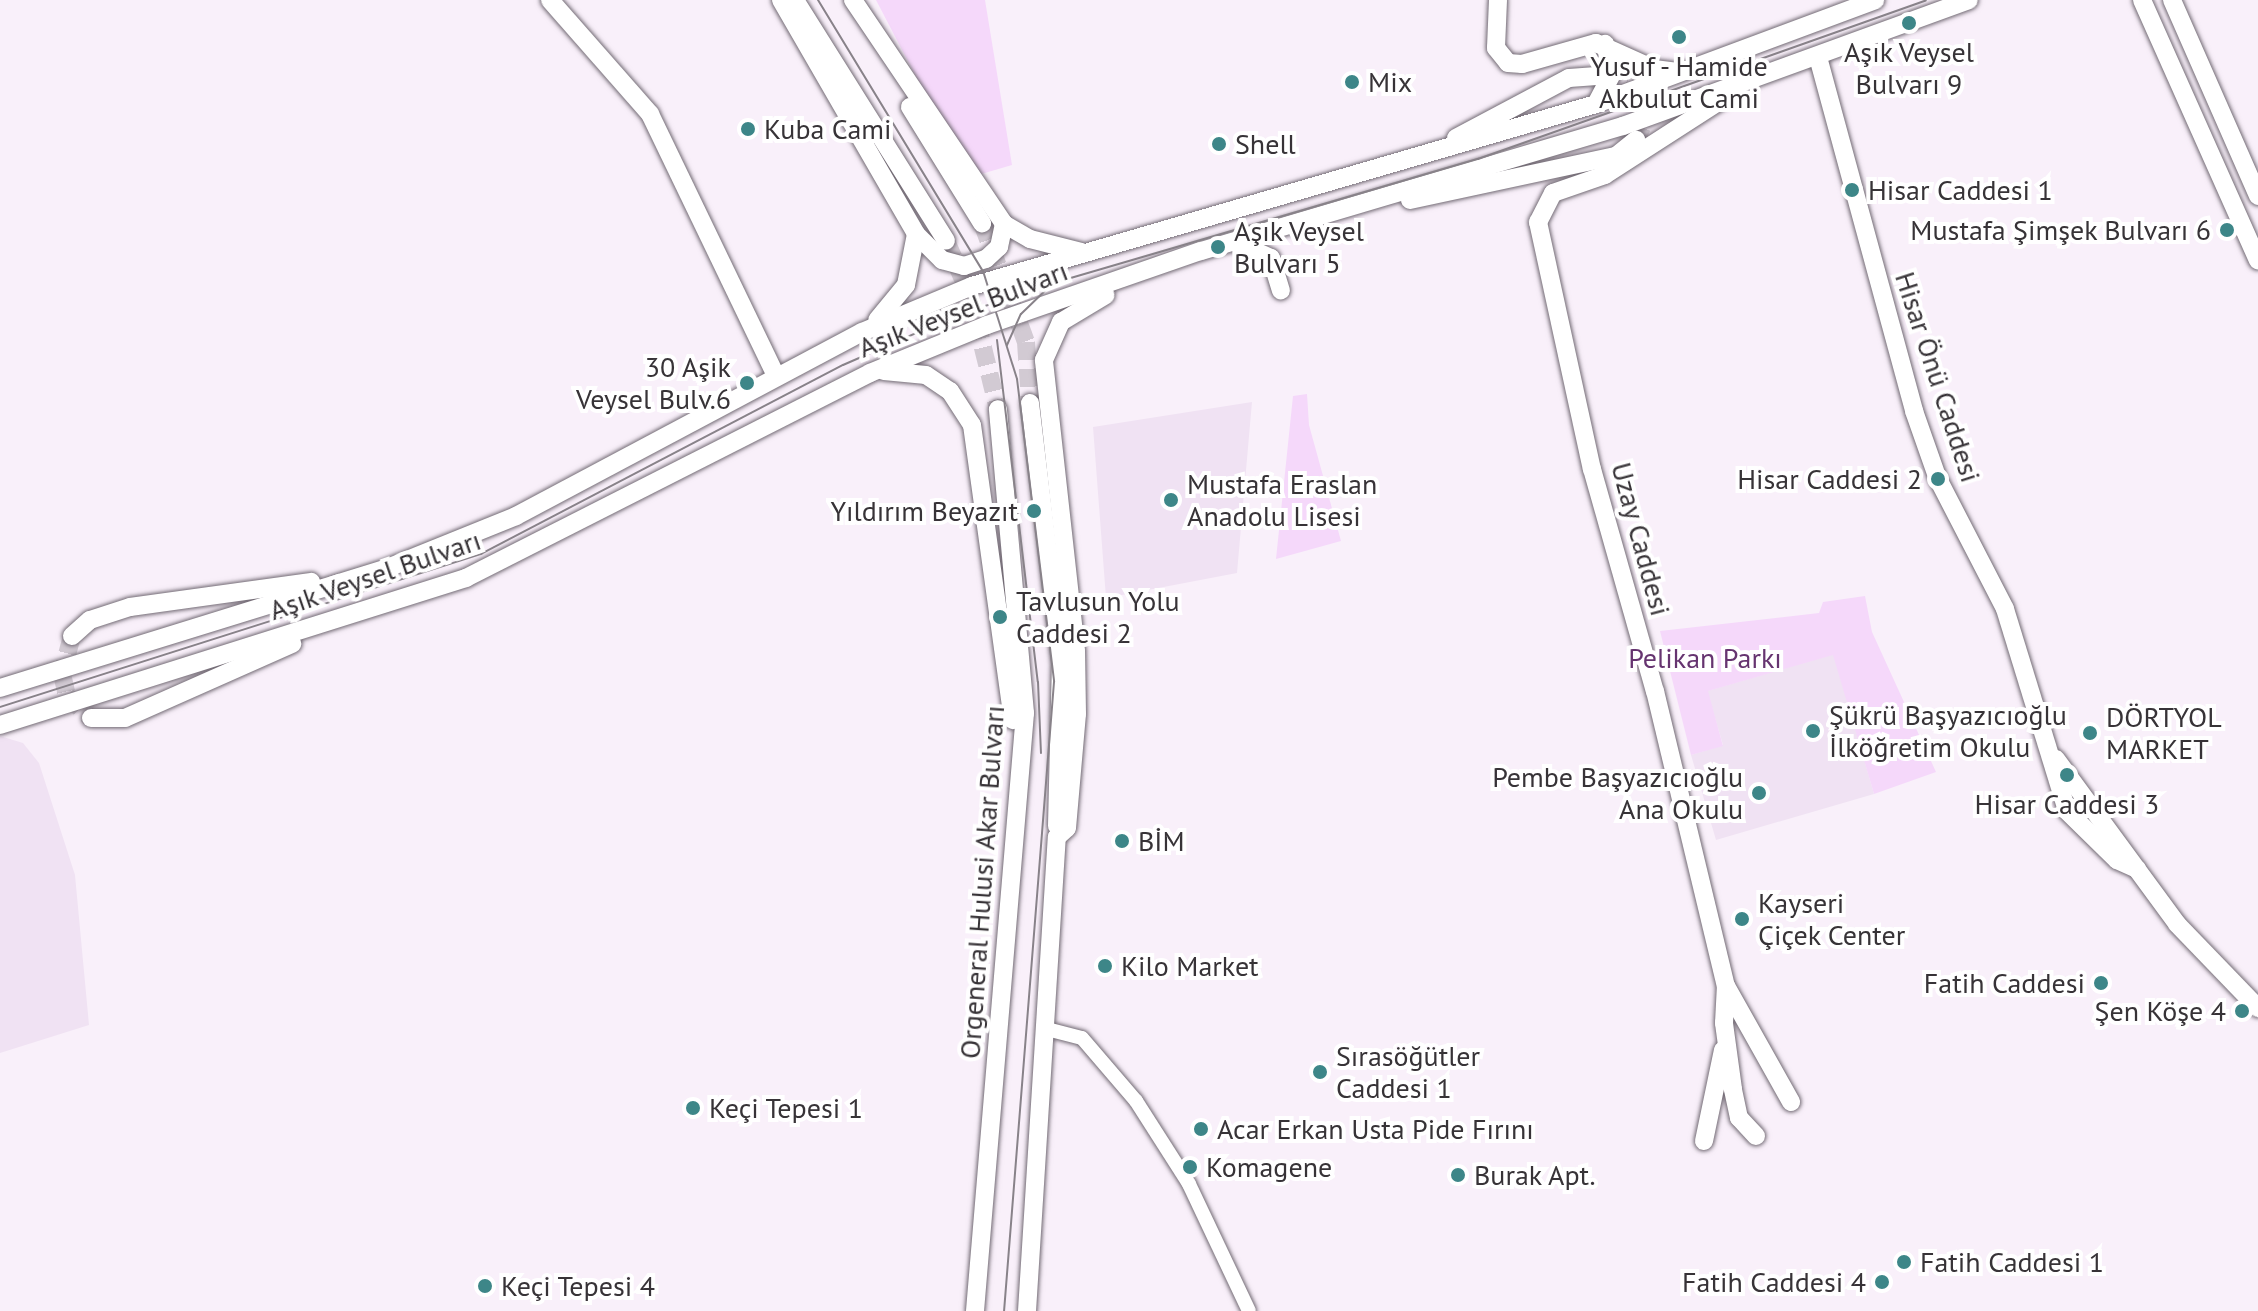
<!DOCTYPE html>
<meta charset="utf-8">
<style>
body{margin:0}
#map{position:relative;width:2258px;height:1311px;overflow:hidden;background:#f9f0fa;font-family:"PT Sans",sans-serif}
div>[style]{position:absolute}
.built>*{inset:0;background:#f0e2f3}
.green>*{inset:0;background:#f5d8fa}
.major-tunnel>*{height:18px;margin-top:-9px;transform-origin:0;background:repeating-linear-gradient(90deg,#d2cad3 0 18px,transparent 0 27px)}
.roads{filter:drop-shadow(0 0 2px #726a74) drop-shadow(0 0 2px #726a74)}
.minor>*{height:14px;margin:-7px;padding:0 7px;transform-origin:7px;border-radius:7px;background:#fff}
.major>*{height:18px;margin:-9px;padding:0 9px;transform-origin:9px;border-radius:9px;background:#fff}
.tram>*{height:2px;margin:-1px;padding:0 1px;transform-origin:1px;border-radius:1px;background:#888289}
.dots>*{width:22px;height:22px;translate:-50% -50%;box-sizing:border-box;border:4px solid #fff;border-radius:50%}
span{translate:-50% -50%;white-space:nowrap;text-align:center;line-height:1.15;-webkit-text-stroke:8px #fff;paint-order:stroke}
.poi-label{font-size:28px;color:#373337}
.left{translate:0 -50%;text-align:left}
.right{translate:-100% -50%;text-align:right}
.street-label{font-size:28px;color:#373337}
.park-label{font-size:28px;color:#663470}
</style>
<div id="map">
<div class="built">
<i style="clip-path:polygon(1252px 402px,1237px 573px,1106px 598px,1093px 427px)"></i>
<i style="clip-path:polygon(1834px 654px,1874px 794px,1716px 840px,1691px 755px,1723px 745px,1707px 691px)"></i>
<i style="clip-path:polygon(0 736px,23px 743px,39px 763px,75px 875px,89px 1025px,0 1053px)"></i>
</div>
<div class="green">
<i style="clip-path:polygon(876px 0,985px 0,1012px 165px,978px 175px,936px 115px)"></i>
<i style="clip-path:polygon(1307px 394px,1309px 425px,1341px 541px,1276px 559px,1293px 396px)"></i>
<i style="clip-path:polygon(1865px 596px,1872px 632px,1936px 772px,1874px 794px,1833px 655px,1708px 691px,1723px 746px,1691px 755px,1660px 631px,1819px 613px,1823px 602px)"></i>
</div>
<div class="major-tunnel">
<i style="left:1600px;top:76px;width:28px;rotate:18deg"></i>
<i style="left:1627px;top:85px;width:13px;rotate:45deg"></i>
<i style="left:1636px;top:94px;width:34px;rotate:80deg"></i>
<i style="left:1642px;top:127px;width:14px;rotate:115deg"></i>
<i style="left:982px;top:223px;width:127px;rotate:69.7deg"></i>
<i style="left:1026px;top:342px;width:61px;rotate:86.2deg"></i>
<i style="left:946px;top:241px;width:59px;rotate:66deg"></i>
<i style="left:970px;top:295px;width:117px;rotate:76.2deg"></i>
<i style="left:72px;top:636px;width:39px;rotate:105deg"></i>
<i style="left:62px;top:674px;width:23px;rotate:77deg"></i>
<i style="left:67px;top:696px;width:33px;rotate:43deg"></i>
</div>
<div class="roads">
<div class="minor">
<i style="left:1043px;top:1028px;width:40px;rotate:14.4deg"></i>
<i style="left:1082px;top:1038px;width:83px;rotate:49.4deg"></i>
<i style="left:1136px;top:1101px;width:98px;rotate:57.4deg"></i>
<i style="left:1189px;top:1184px;width:140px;rotate:64.7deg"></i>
</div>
<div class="major">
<i style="left:550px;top:0;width:152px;rotate:48.7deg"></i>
<i style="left:650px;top:114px;width:291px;rotate:64.3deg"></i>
<i style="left:781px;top:0;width:270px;rotate:60deg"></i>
<i style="left:916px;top:234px;width:52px;rotate:101.1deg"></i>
<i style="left:906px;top:285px;width:45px;rotate:129.6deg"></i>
<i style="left:795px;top:0;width:284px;rotate:57.9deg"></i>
<i style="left:853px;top:0;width:270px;rotate:56deg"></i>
<i style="left:1004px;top:224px;width:30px;rotate:30deg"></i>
<i style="left:1030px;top:239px;width:53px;rotate:14.3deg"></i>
<i style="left:1498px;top:0;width:48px;rotate:92.4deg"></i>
<i style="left:1496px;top:48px;width:19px;rotate:51deg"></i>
<i style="left:1508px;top:63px;width:14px;rotate:4deg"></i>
<i style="left:1522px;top:64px;width:77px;rotate:-15.8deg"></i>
<i style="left:1596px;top:43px;width:64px;rotate:24.1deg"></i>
<i style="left:1654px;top:69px;width:26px;rotate:7deg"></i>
<i style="left:2142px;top:0;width:285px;rotate:66deg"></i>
<i style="left:2172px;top:0;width:214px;rotate:66.3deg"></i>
<i style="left:1818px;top:57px;width:367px;rotate:74.8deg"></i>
<i style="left:1914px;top:411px;width:72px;rotate:70.6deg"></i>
<i style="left:1938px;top:479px;width:146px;rotate:62.7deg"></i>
<i style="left:2005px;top:609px;width:211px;rotate:72.9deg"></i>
<i style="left:2067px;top:811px;width:70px;rotate:44.4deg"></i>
<i style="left:2117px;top:860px;width:22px;rotate:24deg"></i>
<i style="left:1726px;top:97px;width:144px;rotate:147.2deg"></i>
<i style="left:1605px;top:175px;width:55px;rotate:160.9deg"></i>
<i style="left:1553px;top:193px;width:33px;rotate:117deg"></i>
<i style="left:1538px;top:222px;width:253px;rotate:77.7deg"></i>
<i style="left:1592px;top:469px;width:231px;rotate:74.2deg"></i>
<i style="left:1655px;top:691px;width:303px;rotate:76.5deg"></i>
<i style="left:1596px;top:104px;width:34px;rotate:-62deg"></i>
<i style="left:1612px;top:74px;width:31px;rotate:-103deg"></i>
<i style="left:910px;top:107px;width:137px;rotate:58.2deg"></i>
<i style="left:1456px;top:138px;width:128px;rotate:-28deg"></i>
<i style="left:1569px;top:78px;width:31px;rotate:-4deg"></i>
<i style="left:1410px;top:200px;width:211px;rotate:-12.1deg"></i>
<i style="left:1616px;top:156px;width:26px;rotate:-39deg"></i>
<i style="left:916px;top:234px;width:37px;rotate:45deg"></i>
<i style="left:942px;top:260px;width:23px;rotate:15deg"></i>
<i style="left:964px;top:266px;width:23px;rotate:-18deg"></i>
<i style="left:986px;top:259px;width:18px;rotate:-43deg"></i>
<i style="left:999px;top:247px;width:24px;rotate:-78deg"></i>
<i style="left:1237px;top:243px;width:37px;rotate:24deg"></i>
<i style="left:1271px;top:258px;width:34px;rotate:73deg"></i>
<i style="left:884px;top:371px;width:42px;rotate:5.4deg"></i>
<i style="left:926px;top:375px;width:29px;rotate:34deg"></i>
<i style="left:950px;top:391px;width:40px;rotate:57.1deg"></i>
<i style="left:972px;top:425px;width:298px;rotate:82.1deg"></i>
<i style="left:1030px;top:403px;width:261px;rotate:83.2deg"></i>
<i style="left:1061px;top:662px;width:164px;rotate:91.4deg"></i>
<i style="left:72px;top:636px;width:24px;rotate:-42deg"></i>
<i style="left:90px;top:620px;width:42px;rotate:-18deg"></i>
<i style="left:130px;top:607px;width:183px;rotate:-7.9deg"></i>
<i style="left:0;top:688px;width:403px;rotate:-17.2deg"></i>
<i style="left:385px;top:569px;width:141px;rotate:-22deg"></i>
<i style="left:516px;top:516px;width:392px;rotate:-28deg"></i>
<i style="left:862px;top:332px;width:119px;rotate:-22.7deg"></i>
<i style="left:972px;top:286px;width:650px;rotate:-16.26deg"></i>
<i style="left:1596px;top:104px;width:298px;rotate:-20.4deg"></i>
<i style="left:91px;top:718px;width:34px"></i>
<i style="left:125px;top:718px;width:183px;rotate:-23.9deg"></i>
<i style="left:0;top:725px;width:489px;rotate:-17.5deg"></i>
<i style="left:466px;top:578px;width:453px;rotate:-26.9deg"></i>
<i style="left:870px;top:373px;width:126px;rotate:-22.3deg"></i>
<i style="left:987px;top:325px;width:226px;rotate:-19.1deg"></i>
<i style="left:1201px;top:251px;width:440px;rotate:-16.5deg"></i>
<i style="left:1623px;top:126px;width:368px;rotate:-20deg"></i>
<i style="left:2056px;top:759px;width:205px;rotate:53.7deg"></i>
<i style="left:2177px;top:924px;width:117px;rotate:46deg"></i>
<i style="left:1756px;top:1136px;width:25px;rotate:-133deg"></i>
<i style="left:1739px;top:1118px;width:30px;rotate:-102deg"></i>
<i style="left:1733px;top:1089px;width:67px;rotate:-97.8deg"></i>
<i style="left:1724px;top:1023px;width:37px;rotate:-87deg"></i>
<i style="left:1726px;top:986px;width:133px;rotate:60.7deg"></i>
<i style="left:1704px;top:1141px;width:93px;rotate:-78.2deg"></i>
<i style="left:975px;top:1311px;width:600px;rotate:-85.22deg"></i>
<i style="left:1025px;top:713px;width:305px;rotate:-95.1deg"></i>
<i style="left:1027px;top:1311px;width:475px;rotate:-86.4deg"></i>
<i style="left:1057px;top:837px;width:13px;rotate:-42deg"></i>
<i style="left:1067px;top:828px;width:114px;rotate:-85deg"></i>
<i style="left:1077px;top:714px;width:63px;rotate:-90.9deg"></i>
<i style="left:1076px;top:651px;width:293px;rotate:-96.3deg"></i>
<i style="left:1044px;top:360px;width:42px;rotate:-65.9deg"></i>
<i style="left:1061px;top:322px;width:52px;rotate:-31deg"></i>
</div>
</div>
<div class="tram">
<i style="left:818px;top:0;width:317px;rotate:58.7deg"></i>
<i style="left:983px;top:271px;width:113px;rotate:72.5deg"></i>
<i style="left:1017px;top:379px;width:305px;rotate:83deg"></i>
<i style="left:1054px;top:682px;width:631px;rotate:94.54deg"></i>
<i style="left:997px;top:340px;width:344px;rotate:83.2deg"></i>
<i style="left:1038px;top:682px;width:71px;rotate:87.6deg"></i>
<i style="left:1007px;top:345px;width:34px;rotate:-66deg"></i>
<i style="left:1021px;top:314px;width:37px;rotate:-44deg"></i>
<i style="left:0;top:707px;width:505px;rotate:-17.65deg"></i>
<i style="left:481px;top:554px;width:408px;rotate:-27.6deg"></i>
<i style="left:843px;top:365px;width:122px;rotate:-23.6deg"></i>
<i style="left:955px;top:316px;width:108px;rotate:-18.4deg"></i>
<i style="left:1057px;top:282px;width:439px;rotate:-16.3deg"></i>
<i style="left:1478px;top:159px;width:475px;rotate:-19.5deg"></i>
</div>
<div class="dots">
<i style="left:1909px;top:23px;background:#3d8688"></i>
<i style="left:1679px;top:37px;background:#3d8688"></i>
<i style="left:1352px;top:82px;background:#3d8688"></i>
<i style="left:748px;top:129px;background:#3d8688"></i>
<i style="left:1219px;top:144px;background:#3d8688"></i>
<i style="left:1852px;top:190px;background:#3d8688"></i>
<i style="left:2227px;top:230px;background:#3d8688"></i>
<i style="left:1218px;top:247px;background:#3d8688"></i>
<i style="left:747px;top:383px;background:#3d8688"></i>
<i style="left:1938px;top:479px;background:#3d8688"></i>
<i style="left:1171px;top:500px;background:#3d8688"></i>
<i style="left:1034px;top:511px;background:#3d8688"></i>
<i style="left:1000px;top:617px;background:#3d8688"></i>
<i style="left:1813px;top:731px;background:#3d8688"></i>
<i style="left:2090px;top:733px;background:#3d8688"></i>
<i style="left:2067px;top:775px;background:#3d8688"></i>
<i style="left:1759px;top:793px;background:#3d8688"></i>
<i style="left:1122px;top:841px;background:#3d8688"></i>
<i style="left:1742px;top:919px;background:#3d8688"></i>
<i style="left:1105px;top:966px;background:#3d8688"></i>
<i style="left:2101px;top:983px;background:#3d8688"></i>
<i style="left:2242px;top:1011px;background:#3d8688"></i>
<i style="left:1320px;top:1072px;background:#3d8688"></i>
<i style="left:693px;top:1108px;background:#3d8688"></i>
<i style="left:1201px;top:1129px;background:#3d8688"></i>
<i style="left:1190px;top:1167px;background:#3d8688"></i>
<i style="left:1458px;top:1175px;background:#3d8688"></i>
<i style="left:1904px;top:1262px;background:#3d8688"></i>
<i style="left:1882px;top:1282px;background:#3d8688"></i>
<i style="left:485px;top:1286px;background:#3d8688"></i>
</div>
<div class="poi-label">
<span style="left:1909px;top:68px">Aşık Veysel<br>Bulvarı 9</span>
<span style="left:1679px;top:82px">Yusuf - Hamide<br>Akbulut Cami</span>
<span class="left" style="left:1368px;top:82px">Mix</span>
<span class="left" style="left:764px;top:129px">Kuba Cami</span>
<span class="left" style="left:1235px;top:144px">Shell</span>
<span class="left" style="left:1868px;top:190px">Hisar Caddesi 1</span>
<span class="right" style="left:2211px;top:230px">Mustafa Şimşek Bulvarı 6</span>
<span class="left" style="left:1234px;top:247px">Aşık Veysel<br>Bulvarı 5</span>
<span class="right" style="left:731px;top:383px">30 Aşik<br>Veysel Bulv.6</span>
<span class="right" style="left:1922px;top:479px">Hisar Caddesi 2</span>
<span class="left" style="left:1187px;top:500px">Mustafa Eraslan<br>Anadolu Lisesi</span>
<span class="right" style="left:1018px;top:511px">Yıldırım Beyazıt</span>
<span class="left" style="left:1016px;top:617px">Tavlusun Yolu<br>Caddesi 2</span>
<span class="left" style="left:1829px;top:731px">Şükrü Başyazıcıoğlu<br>İlköğretim Okulu</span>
<span class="left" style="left:2106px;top:733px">DÖRTYOL<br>MARKET</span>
<span class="right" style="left:1743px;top:793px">Pembe Başyazıcıoğlu<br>Ana Okulu</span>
<span style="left:2067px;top:804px">Hisar Caddesi 3</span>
<span class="left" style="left:1138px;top:841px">BİM</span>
<span class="left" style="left:1758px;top:919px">Kayseri<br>Çiçek Center</span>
<span class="left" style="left:1121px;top:966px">Kilo Market</span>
<span class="right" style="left:2085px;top:983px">Fatih Caddesi</span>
<span class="right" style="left:2226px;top:1011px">Şen Köşe 4</span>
<span class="left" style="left:1336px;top:1072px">Sırasöğütler<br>Caddesi 1</span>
<span class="left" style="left:709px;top:1108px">Keçi Tepesi 1</span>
<span class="left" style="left:1217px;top:1129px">Acar Erkan Usta Pide Fırını</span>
<span class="left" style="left:1206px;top:1167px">Komagene</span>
<span class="left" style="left:1474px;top:1175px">Burak Apt.</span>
<span class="left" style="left:1920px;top:1262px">Fatih Caddesi 1</span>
<span class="right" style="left:1866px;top:1282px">Fatih Caddesi 4</span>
<span class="left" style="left:501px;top:1286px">Keçi Tepesi 4</span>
</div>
<div class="street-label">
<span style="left:963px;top:309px;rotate:-21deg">Aşık Veysel Bulvarı</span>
<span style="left:1938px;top:377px;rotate:72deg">Hisar Önü Caddesi</span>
<span style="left:1641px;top:539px;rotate:75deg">Uzay Caddesi</span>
<span style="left:375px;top:575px;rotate:-19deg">Aşık Veysel Bulvarı</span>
<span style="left:982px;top:882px;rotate:-86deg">Orgeneral Hulusi Akar Bulvarı</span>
</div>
<div class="park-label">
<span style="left:1705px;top:658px">Pelikan Parkı</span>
</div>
</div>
